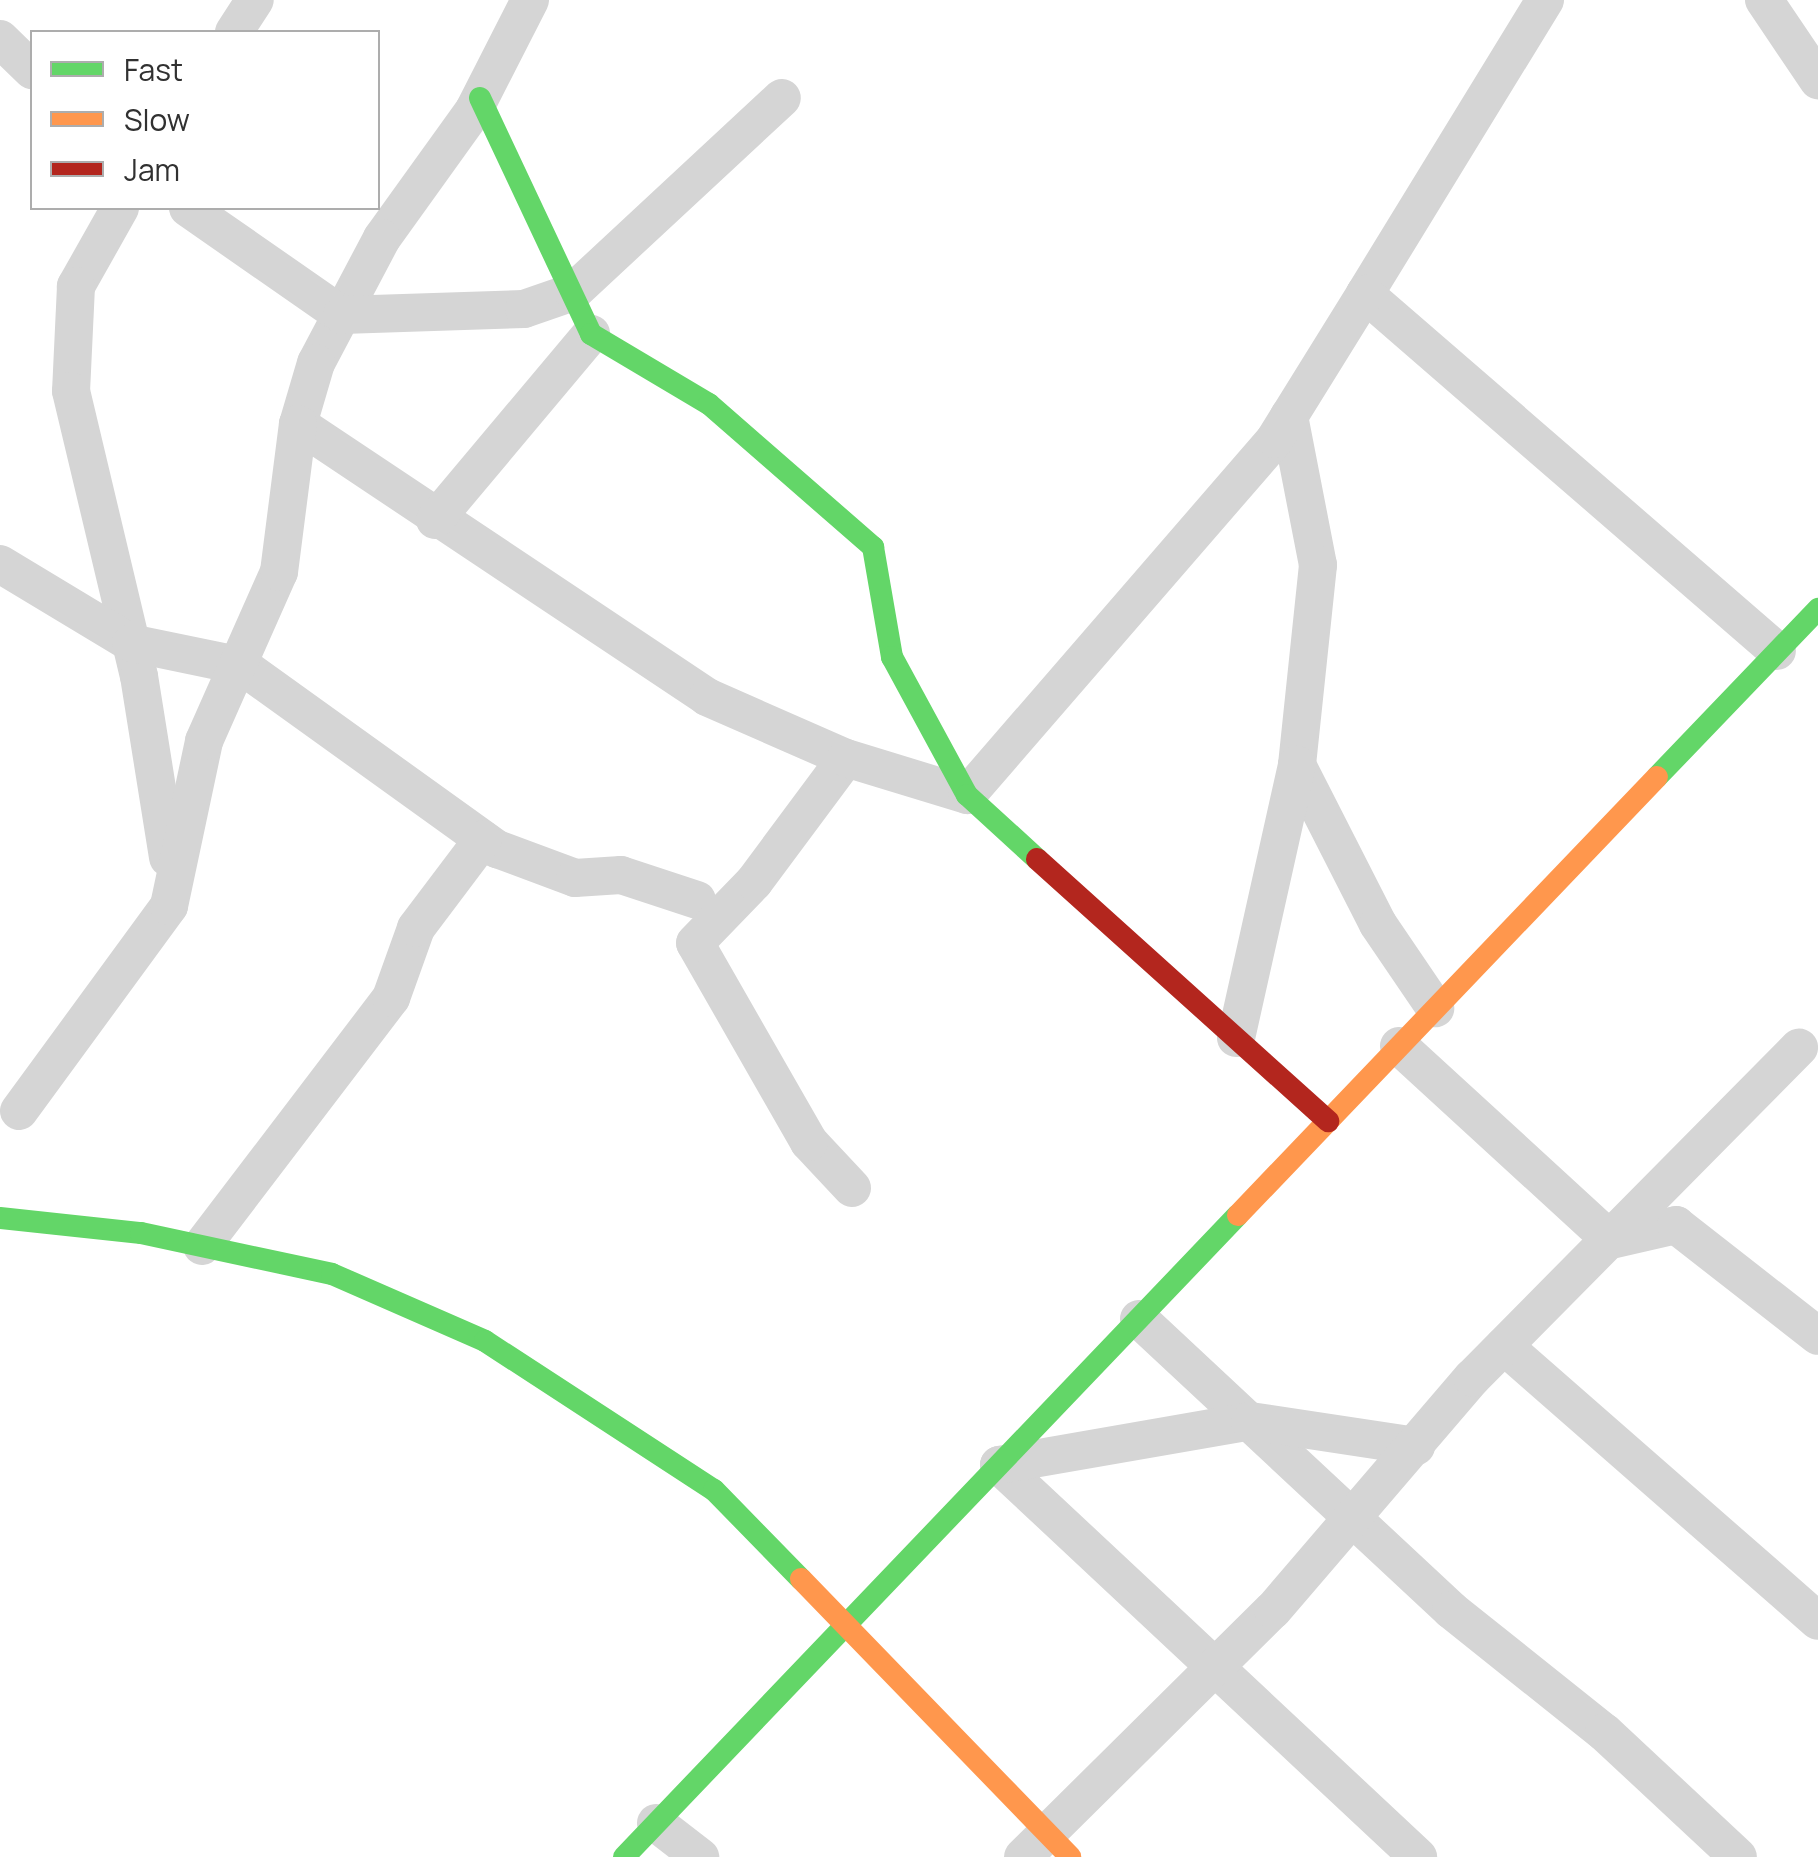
<!DOCTYPE html>
<style>
body{margin:0}
#map{position:relative;width:1818px;height:1857px;overflow:hidden;background:#fff;font-family:Manrope,sans-serif}
div>[style]{position:absolute}
.street>*{height:38px;margin:-19px;padding:0 19px;transform-origin:19px;border-radius:19px;background:#d5d5d5}
.fast>*{height:22px;margin:-11px;padding:0 11px;transform-origin:11px;border-radius:11px;background:#63d668}
.slow>*{height:22px;margin:-11px;padding:0 11px;transform-origin:11px;border-radius:11px;background:#ff974d}
.jam>*{height:22px;margin:-11px;padding:0 11px;transform-origin:11px;border-radius:11px;background:#b3261e}
span{translate:-50% -50%;white-space:nowrap;text-align:center;line-height:1.15;-webkit-text-stroke:10px #fff;paint-order:stroke}
.legend{position:absolute;left:30px;top:30px;width:350px;height:180px;box-sizing:border-box;background:#fff;border:2px solid #adadad;margin:0;padding:12px 18px;list-style:none;font-size:30px;color:#313131}
.legend li{display:flex;align-items:center;gap:20px;height:50px}
.legend b{width:50px;border:2px solid #adadad}
</style>
<div id="map">
<div class="street">
<i style="left:530px;top:0;width:123px;rotate:117deg"></i>
<i style="left:474px;top:110px;width:158px;rotate:125.7deg"></i>
<i style="left:382px;top:238px;width:141px;rotate:117.8deg"></i>
<i style="left:316px;top:363px;width:64px;rotate:106.4deg"></i>
<i style="left:298px;top:424px;width:492px;rotate:33.7deg"></i>
<i style="left:707px;top:697px;width:152px;rotate:23.7deg"></i>
<i style="left:1545px;top:0;width:345px;rotate:121.5deg"></i>
<i style="left:1365px;top:294px;width:545px;rotate:40.91deg"></i>
<i style="left:1764px;top:0;width:97px;rotate:56deg"></i>
<i style="left:234px;top:32px;width:38px;rotate:-57deg"></i>
<i style="left:0;top:39px;width:45px;rotate:44.1deg"></i>
<i style="left:120px;top:208px;width:90px;rotate:119.4deg"></i>
<i style="left:76px;top:286px;width:105px;rotate:92.7deg"></i>
<i style="left:71px;top:391px;width:293px;rotate:76.6deg"></i>
<i style="left:139px;top:676px;width:184px;rotate:80.9deg"></i>
<i style="left:188px;top:208px;width:188px;rotate:34.8deg"></i>
<i style="left:342px;top:315px;width:182px;rotate:-1.9deg"></i>
<i style="left:524px;top:309px;width:52px;rotate:-19.1deg"></i>
<i style="left:573px;top:292px;width:285px;rotate:-42.9deg"></i>
<i style="left:1289px;top:416px;width:152px;rotate:79deg"></i>
<i style="left:1318px;top:565px;width:201px;rotate:96deg"></i>
<i style="left:1297px;top:765px;width:178px;rotate:63deg"></i>
<i style="left:1378px;top:924px;width:102px;rotate:55.8deg"></i>
<i style="left:435px;top:520px;width:243px;rotate:-50deg"></i>
<i style="left:0;top:564px;width:153px;rotate:31.1deg"></i>
<i style="left:131px;top:643px;width:113px;rotate:11.7deg"></i>
<i style="left:242px;top:666px;width:314px;rotate:35.7deg"></i>
<i style="left:497px;top:849px;width:83px;rotate:20.4deg"></i>
<i style="left:575px;top:878px;width:46px;rotate:-3.7deg"></i>
<i style="left:621px;top:875px;width:80px;rotate:18.2deg"></i>
<i style="left:1236px;top:1038px;width:280px;rotate:-77.4deg"></i>
<i style="left:1399px;top:1046px;width:287px;rotate:42.5deg"></i>
<i style="left:1611px;top:1240px;width:67px;rotate:-13deg"></i>
<i style="left:1676px;top:1225px;width:180px;rotate:38deg"></i>
<i style="left:19px;top:1111px;width:254px;rotate:-53.8deg"></i>
<i style="left:169px;top:906px;width:169px;rotate:-78deg"></i>
<i style="left:204px;top:741px;width:185px;rotate:-66.1deg"></i>
<i style="left:279px;top:572px;width:149px;rotate:-82.7deg"></i>
<i style="left:852px;top:1188px;width:63px;rotate:-133.1deg"></i>
<i style="left:809px;top:1142px;width:229px;rotate:-119.8deg"></i>
<i style="left:695px;top:943px;width:85px;rotate:-46deg"></i>
<i style="left:754px;top:882px;width:154px;rotate:-53.4deg"></i>
<i style="left:846px;top:758px;width:127px;rotate:17deg"></i>
<i style="left:967px;top:795px;width:471px;rotate:-49.1deg"></i>
<i style="left:1275px;top:439px;width:171px;rotate:-58.2deg"></i>
<i style="left:202px;top:1246px;width:312px;rotate:-52.7deg"></i>
<i style="left:391px;top:998px;width:74px;rotate:-70.3deg"></i>
<i style="left:416px;top:928px;width:111px;rotate:-53deg"></i>
<i style="left:1139px;top:1319px;width:427px;rotate:43deg"></i>
<i style="left:1451px;top:1610px;width:196px;rotate:38.6deg"></i>
<i style="left:1604px;top:1732px;width:183px;rotate:43deg"></i>
<i style="left:1504px;top:1346px;width:417px;rotate:41.2deg"></i>
<i style="left:999px;top:1465px;width:574px;rotate:43.09deg"></i>
<i style="left:999px;top:1465px;width:255px;rotate:-9.9deg"></i>
<i style="left:1250px;top:1421px;width:168px;rotate:8.6deg"></i>
<i style="left:656px;top:1823px;width:56px;rotate:37.7deg"></i>
<i style="left:1023px;top:1857px;width:351px;rotate:-44.7deg"></i>
<i style="left:1273px;top:1610px;width:306px;rotate:-49.4deg"></i>
<i style="left:1472px;top:1378px;width:465px;rotate:-45.3deg"></i>
</div>
<div class="fast">
<i style="left:480px;top:98px;width:261px;rotate:64.8deg"></i>
<i style="left:591px;top:334px;width:137px;rotate:30.7deg"></i>
<i style="left:709px;top:404px;width:218px;rotate:41.1deg"></i>
<i style="left:873px;top:547px;width:112px;rotate:80.2deg"></i>
<i style="left:892px;top:657px;width:157px;rotate:61.5deg"></i>
<i style="left:967px;top:795px;width:95px;rotate:42.4deg"></i>
<i style="left:1657px;top:777px;width:233px;rotate:-46.2deg"></i>
<i style="left:0;top:1218px;width:142px;rotate:6.1deg"></i>
<i style="left:141px;top:1233px;width:195px;rotate:12.1deg"></i>
<i style="left:332px;top:1274px;width:167px;rotate:23.6deg"></i>
<i style="left:485px;top:1341px;width:273px;rotate:33.1deg"></i>
<i style="left:714px;top:1490px;width:124px;rotate:45.7deg"></i>
<i style="left:624px;top:1857px;width:888px;rotate:-46.28deg"></i>
</div>
<div class="slow">
<i style="left:1238px;top:1215px;width:606px;rotate:-46.27deg"></i>
<i style="left:801px;top:1579px;width:387px;rotate:45.9deg"></i>
</div>
<div class="jam">
<i style="left:1037px;top:859px;width:392px;rotate:42deg"></i>
</div>
<ul class="legend">
<li><b style="height:12px;background:#63d668"></b>Fast</li>
<li><b style="height:12px;background:#ff974d"></b>Slow</li>
<li><b style="height:12px;background:#b3261e"></b>Jam</li>
</ul>
</div>
